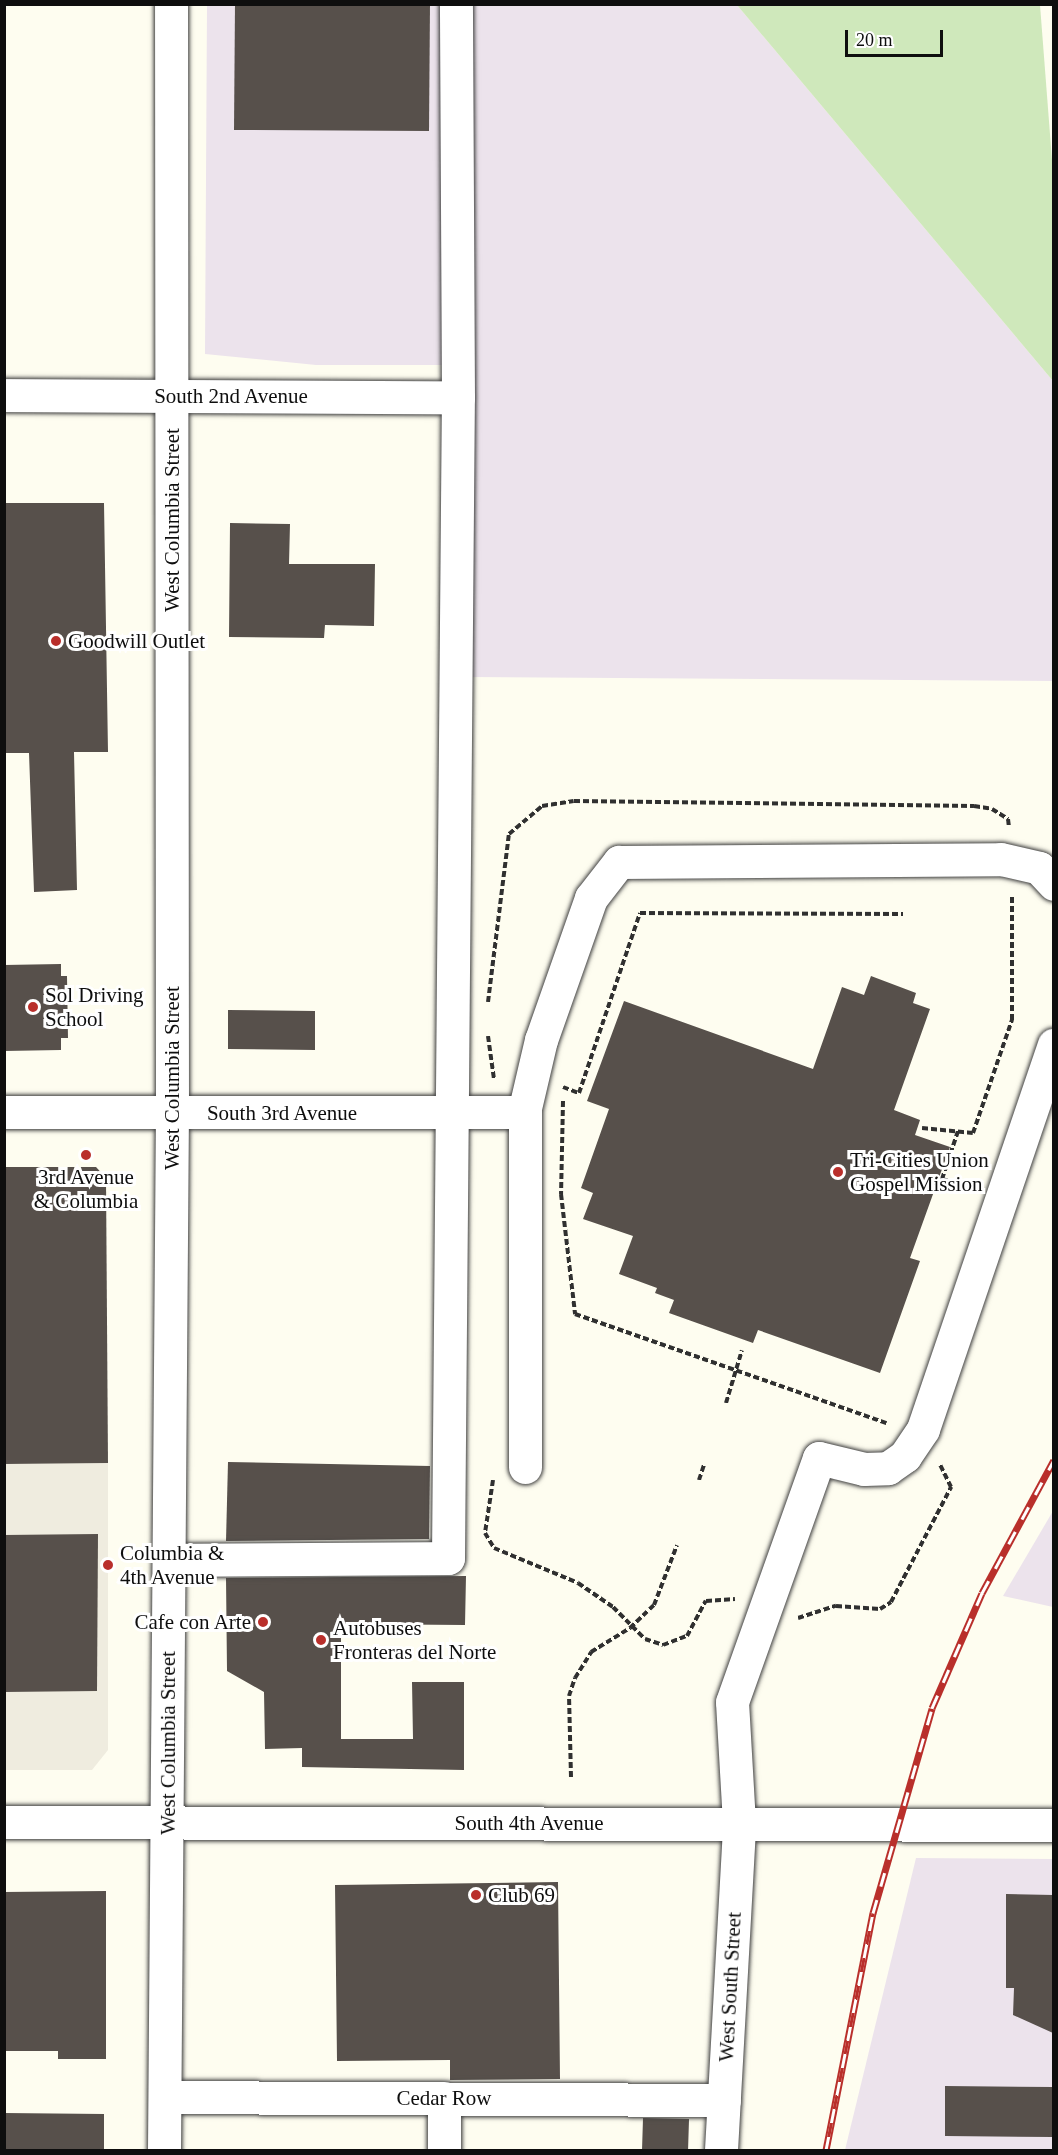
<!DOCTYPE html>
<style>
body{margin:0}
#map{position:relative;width:1058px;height:2155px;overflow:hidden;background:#fefdf0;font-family:"Times New Roman",serif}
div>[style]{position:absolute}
.industrial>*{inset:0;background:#ece3ec}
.green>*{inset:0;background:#cfe8bb}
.plaza>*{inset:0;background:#efecdf}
.building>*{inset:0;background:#57504b}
.path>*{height:4px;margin-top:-2px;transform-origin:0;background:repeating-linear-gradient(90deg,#303030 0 6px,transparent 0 9px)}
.roads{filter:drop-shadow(0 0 2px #414141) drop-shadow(0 0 2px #414141)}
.minor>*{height:33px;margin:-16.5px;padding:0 16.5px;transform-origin:16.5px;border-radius:16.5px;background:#fff}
.rail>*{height:7px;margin-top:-3.5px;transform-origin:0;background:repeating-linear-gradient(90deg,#fff 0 14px,#b92f2b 0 28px);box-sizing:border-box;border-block:2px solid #b92f2b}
.dots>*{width:16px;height:16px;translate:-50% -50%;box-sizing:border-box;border:3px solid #fff;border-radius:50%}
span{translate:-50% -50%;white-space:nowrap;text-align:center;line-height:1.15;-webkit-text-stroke:6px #fff;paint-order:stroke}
.street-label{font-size:21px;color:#0e0e0e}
.poi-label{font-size:21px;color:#0e0e0e}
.left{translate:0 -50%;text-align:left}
.right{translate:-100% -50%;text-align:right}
.frame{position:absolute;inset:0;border:6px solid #0e0e0e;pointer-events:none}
.scale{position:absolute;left:845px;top:30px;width:98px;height:27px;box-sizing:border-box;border:3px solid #0e0e0e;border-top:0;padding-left:8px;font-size:18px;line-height:21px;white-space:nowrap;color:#0e0e0e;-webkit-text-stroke:4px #fff;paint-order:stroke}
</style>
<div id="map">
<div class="industrial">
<i style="clip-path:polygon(207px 5px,737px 5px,1053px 381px,1053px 681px,467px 677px,467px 365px,316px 365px,205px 354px)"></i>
<i style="clip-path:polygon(1053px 1511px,1053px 1607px,1003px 1596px)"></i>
<i style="clip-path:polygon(916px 1858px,1053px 1859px,1053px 2150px,845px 2150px)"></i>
</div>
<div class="green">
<i style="clip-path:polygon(737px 5px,1040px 5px,1054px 186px,1053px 381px)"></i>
</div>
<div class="plaza">
<i style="clip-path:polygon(108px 1463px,108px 1750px,92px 1770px,5px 1770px,4px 1464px)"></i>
</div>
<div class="building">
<i style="clip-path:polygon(235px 4px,430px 4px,429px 131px,234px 130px)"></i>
<i style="clip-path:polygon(4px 503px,104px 503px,108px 752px,74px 752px,77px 890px,34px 892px,29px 753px,4px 753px)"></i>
<i style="clip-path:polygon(230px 523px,290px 524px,289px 564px,375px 564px,374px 626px,325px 625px,324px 638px,229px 637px)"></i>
<i style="clip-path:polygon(61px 964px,61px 976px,67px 976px,68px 1038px,61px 1038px,61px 1050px,4px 1051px,4px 965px)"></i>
<i style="clip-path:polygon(871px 976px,916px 993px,913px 1003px,930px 1009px,894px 1110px,920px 1120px,915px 1135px,950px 1147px,910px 1258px,920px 1261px,880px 1373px,758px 1330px,753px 1343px,669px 1313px,674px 1300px,655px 1293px,657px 1288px,619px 1274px,633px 1236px,583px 1219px,593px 1193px,581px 1188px,609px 1109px,587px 1101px,624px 1001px,813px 1069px,842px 987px,864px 995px)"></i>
<i style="clip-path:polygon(228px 1010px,315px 1011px,315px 1050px,228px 1049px)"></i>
<i style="clip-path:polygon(4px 1167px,96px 1167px,106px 1178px,108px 1463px,4px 1464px)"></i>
<i style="clip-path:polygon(228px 1462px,430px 1466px,429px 1539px,226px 1541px)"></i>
<i style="clip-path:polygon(98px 1534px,97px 1691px,4px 1692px,4px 1535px)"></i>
<i style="clip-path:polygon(466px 1576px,465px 1625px,341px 1624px,341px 1739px,413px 1739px,412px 1682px,464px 1682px,464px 1770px,302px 1767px,302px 1748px,265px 1749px,264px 1692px,227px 1671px,226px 1578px)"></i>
<i style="clip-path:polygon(558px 1882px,560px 2079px,450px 2080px,450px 2060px,337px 2061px,335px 1885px)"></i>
<i style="clip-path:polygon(106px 1891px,106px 2059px,58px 2059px,58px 2051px,4px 2051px,4px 1892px)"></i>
<i style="clip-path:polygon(1006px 1894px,1053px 1895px,1053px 2033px,1013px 2015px,1014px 1988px,1006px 1988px)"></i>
<i style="clip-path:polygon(945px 2086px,1053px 2087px,1053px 2137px,945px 2136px)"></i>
<i style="clip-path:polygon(4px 2113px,104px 2114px,104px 2151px,4px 2151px)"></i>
<i style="clip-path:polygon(643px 2118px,689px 2119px,688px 2151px,642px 2151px)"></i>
</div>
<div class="path">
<i style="left:488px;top:1002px;width:169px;rotate:-82.9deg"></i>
<i style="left:509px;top:834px;width:43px;rotate:-40.3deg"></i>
<i style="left:542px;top:806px;width:32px;rotate:-9deg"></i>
<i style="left:574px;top:801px;width:400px;rotate:0.7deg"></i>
<i style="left:974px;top:806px;width:18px;rotate:9deg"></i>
<i style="left:992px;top:809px;width:19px;rotate:32deg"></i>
<i style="left:1008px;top:819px;width:8px;rotate:83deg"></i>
<i style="left:488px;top:1036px;width:43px;rotate:82.1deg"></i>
<i style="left:563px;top:1087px;width:17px;rotate:21deg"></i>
<i style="left:579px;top:1093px;width:190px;rotate:-71.3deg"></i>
<i style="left:640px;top:913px;width:263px;rotate:0.2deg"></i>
<i style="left:563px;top:1101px;width:93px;rotate:91.2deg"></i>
<i style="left:561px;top:1194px;width:121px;rotate:83.3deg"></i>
<i style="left:575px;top:1314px;width:330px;rotate:19.3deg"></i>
<i style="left:922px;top:1128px;width:51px;rotate:5.6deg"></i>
<i style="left:973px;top:1133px;width:120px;rotate:-71deg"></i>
<i style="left:1012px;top:1020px;width:126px;rotate:-90deg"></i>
<i style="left:958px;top:1131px;width:51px;rotate:108.4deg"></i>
<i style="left:942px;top:1179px;width:30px;rotate:17deg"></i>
<i style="left:726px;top:1403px;width:55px;rotate:-73.2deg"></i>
<i style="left:493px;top:1480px;width:54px;rotate:98.6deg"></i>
<i style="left:485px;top:1533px;width:17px;rotate:59deg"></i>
<i style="left:494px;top:1548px;width:91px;rotate:22.6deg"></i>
<i style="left:578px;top:1583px;width:42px;rotate:34.4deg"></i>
<i style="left:613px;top:1607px;width:45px;rotate:45deg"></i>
<i style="left:645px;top:1639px;width:19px;rotate:18deg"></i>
<i style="left:663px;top:1645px;width:26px;rotate:-21deg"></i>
<i style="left:687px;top:1636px;width:40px;rotate:-62deg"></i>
<i style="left:706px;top:1601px;width:29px;rotate:-4deg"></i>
<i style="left:699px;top:1480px;width:16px;rotate:-72deg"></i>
<i style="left:798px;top:1618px;width:40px;rotate:-18deg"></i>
<i style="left:836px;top:1606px;width:44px;rotate:3.9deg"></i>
<i style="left:880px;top:1609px;width:13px;rotate:-32deg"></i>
<i style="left:891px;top:1602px;width:130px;rotate:-62.4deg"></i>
<i style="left:951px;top:1487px;width:25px;rotate:-116deg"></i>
<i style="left:571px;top:1777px;width:81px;rotate:-91.4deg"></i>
<i style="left:569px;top:1696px;width:19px;rotate:-72deg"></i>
<i style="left:575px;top:1678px;width:31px;rotate:-58deg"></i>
<i style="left:591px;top:1652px;width:46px;rotate:-31.6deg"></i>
<i style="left:630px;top:1628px;width:33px;rotate:-44deg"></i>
<i style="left:654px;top:1605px;width:64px;rotate:-69deg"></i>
</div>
<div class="roads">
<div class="minor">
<i style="left:4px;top:395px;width:454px;rotate:0.3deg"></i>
<i style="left:4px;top:1112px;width:520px"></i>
<i style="left:525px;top:1467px;width:359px;rotate:-90deg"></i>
<i style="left:525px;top:1108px;width:70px;rotate:-76.8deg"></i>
<i style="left:541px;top:1040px;width:151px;rotate:-70.6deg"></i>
<i style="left:591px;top:898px;width:46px;rotate:-52.1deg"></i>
<i style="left:619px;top:862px;width:382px;rotate:-0.4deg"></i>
<i style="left:1001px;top:859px;width:39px;rotate:13deg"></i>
<i style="left:1039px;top:868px;width:22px;rotate:47deg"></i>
<i style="left:169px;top:1560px;width:279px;rotate:-0.4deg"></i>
<i style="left:448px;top:1558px;width:1161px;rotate:-89.51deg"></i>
<i style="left:458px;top:397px;width:393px;rotate:-90.3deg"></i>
<i style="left:4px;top:1822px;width:1050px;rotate:0.16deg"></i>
<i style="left:165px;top:2097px;width:559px;rotate:0.31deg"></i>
<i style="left:444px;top:2098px;width:52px;rotate:90deg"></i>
<i style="left:164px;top:2150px;width:1037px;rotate:-89.56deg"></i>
<i style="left:172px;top:1113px;width:1109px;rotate:-90.05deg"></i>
<i style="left:721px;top:2150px;width:327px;rotate:-86.8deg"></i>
<i style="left:739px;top:1823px;width:121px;rotate:-93.3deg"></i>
<i style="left:732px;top:1702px;width:259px;rotate:-70.4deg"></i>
<i style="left:819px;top:1458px;width:46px;rotate:13.7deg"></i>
<i style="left:864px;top:1469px;width:24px;rotate:-2deg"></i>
<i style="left:888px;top:1468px;width:21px;rotate:-35deg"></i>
<i style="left:905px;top:1456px;width:32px;rotate:-56deg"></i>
<i style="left:923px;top:1429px;width:406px;rotate:-71.2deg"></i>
</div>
</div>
<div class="rail">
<i style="left:826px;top:2150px;width:242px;rotate:-78.8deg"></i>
<i style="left:873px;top:1913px;width:213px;rotate:-73.9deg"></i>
<i style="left:932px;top:1708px;width:125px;rotate:-66.5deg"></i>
<i style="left:982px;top:1593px;width:151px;rotate:-61.6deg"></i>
</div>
<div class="dots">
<i style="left:56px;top:641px;background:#b92f2b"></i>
<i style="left:33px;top:1007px;background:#b92f2b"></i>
<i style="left:86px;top:1155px;background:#b92f2b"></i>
<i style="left:838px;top:1172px;background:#b92f2b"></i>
<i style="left:108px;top:1565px;background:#b92f2b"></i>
<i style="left:263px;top:1622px;background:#b92f2b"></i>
<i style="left:321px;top:1640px;background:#b92f2b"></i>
<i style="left:476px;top:1895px;background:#b92f2b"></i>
</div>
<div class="street-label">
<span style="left:231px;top:396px">South 2nd Avenue</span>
<span style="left:172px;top:520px;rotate:-90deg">West Columbia Street</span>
<span style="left:172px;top:1078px;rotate:-90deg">West Columbia Street</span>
<span style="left:282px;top:1113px">South 3rd Avenue</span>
<span style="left:168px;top:1743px;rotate:-90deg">West Columbia Street</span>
<span style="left:529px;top:1823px">South 4th Avenue</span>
<span style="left:730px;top:1987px;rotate:-87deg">West South Street</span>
<span style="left:444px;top:2098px">Cedar Row</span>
</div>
<div class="poi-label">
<span class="left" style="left:68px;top:641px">Goodwill Outlet</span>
<span class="left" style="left:45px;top:1007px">Sol Driving<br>School</span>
<span class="left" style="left:850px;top:1172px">Tri-Cities Union<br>Gospel Mission</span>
<span style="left:86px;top:1189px">3rd Avenue<br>&amp; Columbia</span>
<span class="left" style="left:120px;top:1565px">Columbia &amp;<br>4th Avenue</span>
<span class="right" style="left:251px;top:1622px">Cafe con Arte</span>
<span class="left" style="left:333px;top:1640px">Autobuses<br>Fronteras del Norte</span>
<span class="left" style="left:488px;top:1895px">Club 69</span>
</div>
<div class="frame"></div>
<div class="scale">20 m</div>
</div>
